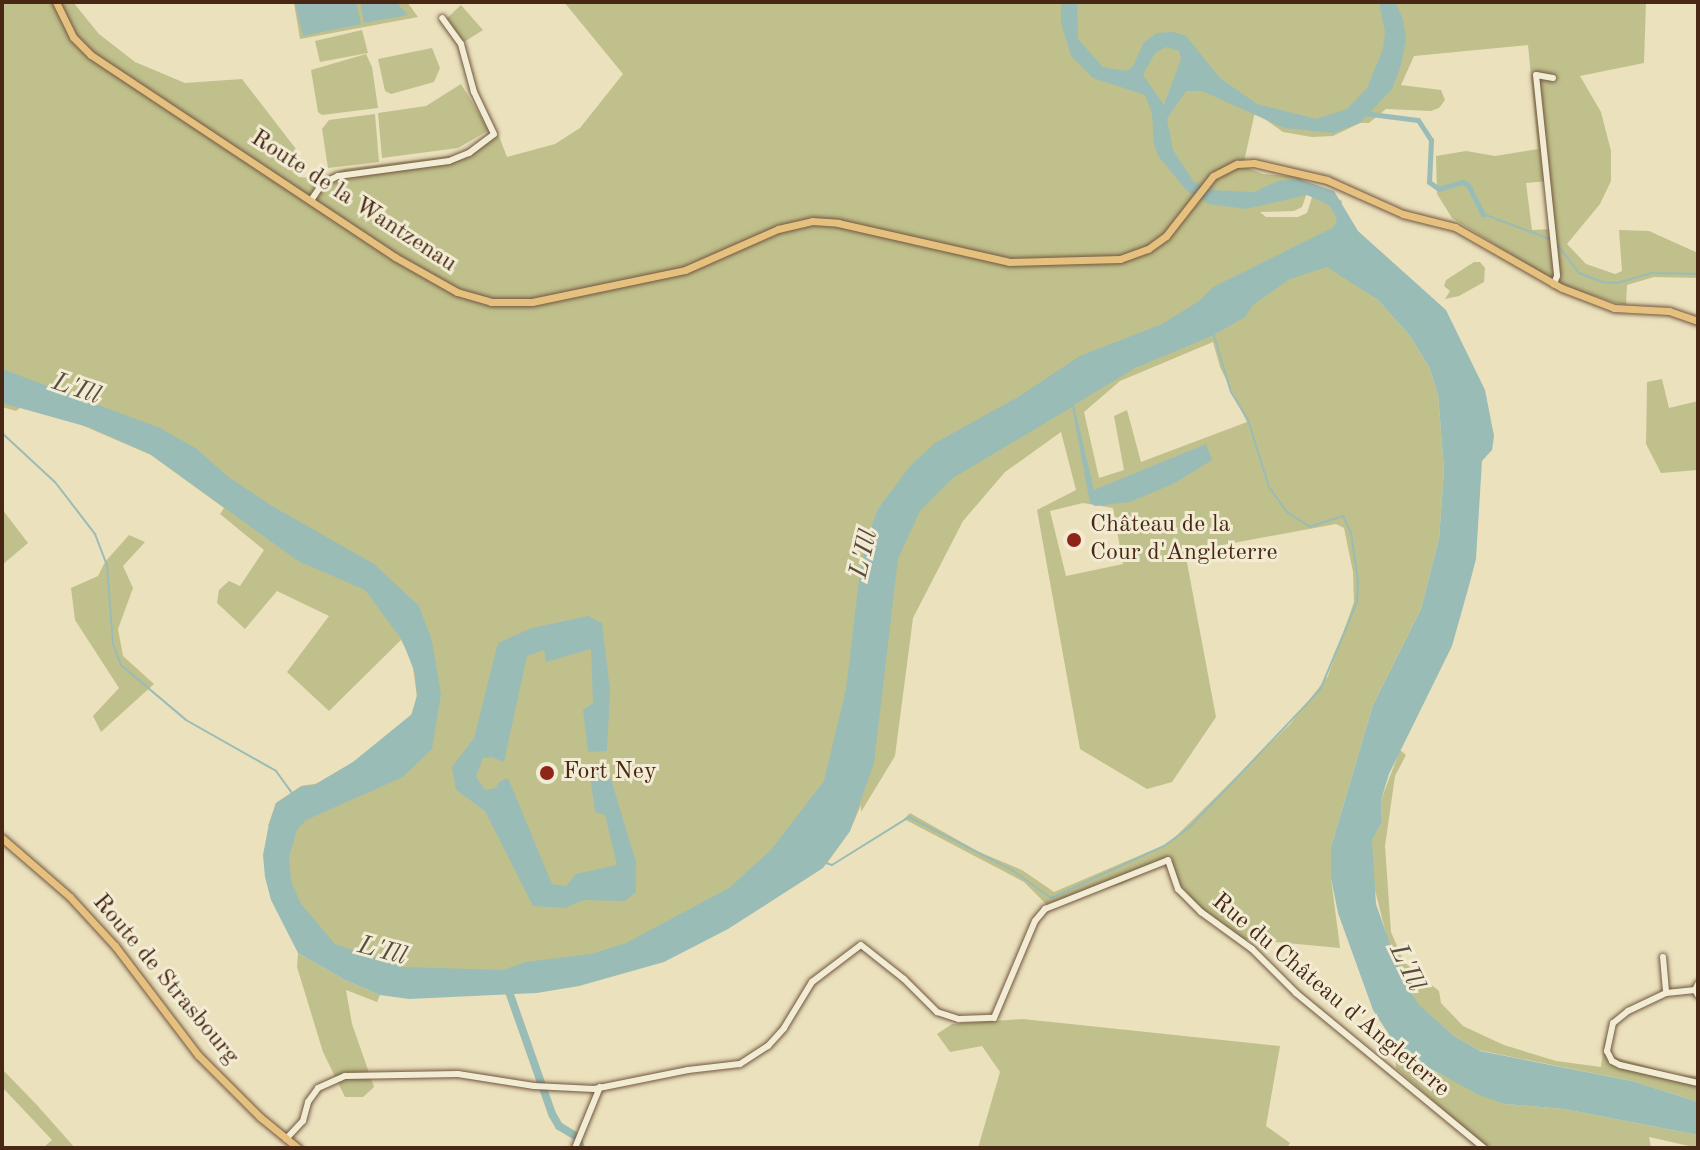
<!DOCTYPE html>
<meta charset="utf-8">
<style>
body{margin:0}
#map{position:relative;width:1700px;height:1150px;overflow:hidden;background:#ebe1bd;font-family:"Old Standard TT",serif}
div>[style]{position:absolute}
.green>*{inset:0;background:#c0c08c}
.water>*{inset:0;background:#99bcb6}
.stream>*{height:2px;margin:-1px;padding:0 1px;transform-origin:1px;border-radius:1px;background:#99bcb6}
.canal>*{height:5px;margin:-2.5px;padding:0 2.5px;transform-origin:2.5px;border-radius:2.5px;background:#99bcb6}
.river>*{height:8px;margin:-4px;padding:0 4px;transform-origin:4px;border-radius:4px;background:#99bcb6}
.roads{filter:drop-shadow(0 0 2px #71563f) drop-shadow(0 0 2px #71563f)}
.minor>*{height:6px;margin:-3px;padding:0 3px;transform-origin:3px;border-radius:3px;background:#f2ecd4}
.major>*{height:7px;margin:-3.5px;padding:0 3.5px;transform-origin:3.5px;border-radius:3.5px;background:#e6c07e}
.dots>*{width:22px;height:22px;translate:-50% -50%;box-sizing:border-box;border:4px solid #f2ecd4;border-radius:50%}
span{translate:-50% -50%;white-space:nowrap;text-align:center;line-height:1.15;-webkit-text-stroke:6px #f2ecd4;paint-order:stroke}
.street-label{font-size:24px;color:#482715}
.poi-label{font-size:24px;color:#482715}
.left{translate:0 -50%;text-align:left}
.water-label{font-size:26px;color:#5c4c3d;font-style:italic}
.frame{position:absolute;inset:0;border:4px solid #482715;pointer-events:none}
</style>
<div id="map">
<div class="green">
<i style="clip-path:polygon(evenodd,2px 2px,73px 2px,99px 34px,135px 62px,185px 83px,242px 79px,299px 153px,298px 177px,323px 179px,344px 169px,458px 155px,497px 131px,507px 157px,555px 144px,580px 128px,623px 74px,564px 2px,1646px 2px,1644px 63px,1580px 76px,1601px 112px,1611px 151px,1611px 181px,1600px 204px,1567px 244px,1586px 264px,1615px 274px,1622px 271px,1619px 230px,1649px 231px,1698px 253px,1698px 278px,1654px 277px,1627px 285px,1626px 305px,1616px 303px,1561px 285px,1452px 218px,1437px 194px,1436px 156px,1466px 151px,1495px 156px,1538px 149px,1528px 45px,1414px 56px,1401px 85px,1441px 90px,1445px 100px,1439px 108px,1431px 111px,1386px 109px,1369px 123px,1360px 123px,1333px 136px,1312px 137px,1283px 132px,1255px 112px,1243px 166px,1263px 174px,1299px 177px,1309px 187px,1302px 207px,1294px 211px,1260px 212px,1266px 217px,1298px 217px,1307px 213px,1315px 188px,1342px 201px,1335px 271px,1378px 300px,1410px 336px,1429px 367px,1438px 394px,1444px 470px,1439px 539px,1421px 609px,1373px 705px,1331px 847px,1331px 878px,1340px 948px,1243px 939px,1199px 907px,1178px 882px,1170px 860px,1122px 884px,1046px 904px,1024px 882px,904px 819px,910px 813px,979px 852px,1022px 870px,1054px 892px,1169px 843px,1290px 724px,1328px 676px,1354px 602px,1353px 572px,1344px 528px,1336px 524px,1185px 552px,1216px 717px,1172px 782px,1147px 789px,1080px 749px,1037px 510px,1076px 490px,1061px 432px,1005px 472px,963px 521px,913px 618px,895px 756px,861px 812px,861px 805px,850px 831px,827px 863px,801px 847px,663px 941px,480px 978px,351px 961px,288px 896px,288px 832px,268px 826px,276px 803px,301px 786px,320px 783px,370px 752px,410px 718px,417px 697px,412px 661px,401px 640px,329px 711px,287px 672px,329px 616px,277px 591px,245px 629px,217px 603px,219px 590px,229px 581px,240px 586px,264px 550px,220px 514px,224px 508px,151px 455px,77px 423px,21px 407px,16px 411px,2px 407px,2px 2px,1548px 181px,1553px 229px,1532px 230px,1526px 183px,1548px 181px,2px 2px,1213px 342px,1220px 367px,1247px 422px,1141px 462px,1127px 410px,1114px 416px,1124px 470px,1099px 478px,1084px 412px,1120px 381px,1213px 342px,2px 2px,1083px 503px,1113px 508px,1123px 564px,1066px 576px,1050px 511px,1083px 503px)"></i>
<i style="clip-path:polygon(407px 2px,418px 17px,300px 39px,294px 3px)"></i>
<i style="clip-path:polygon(461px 5px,483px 30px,464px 42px,446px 19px)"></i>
<i style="clip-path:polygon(362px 30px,368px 53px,320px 62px,315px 41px)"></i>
<i style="clip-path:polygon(432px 48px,440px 68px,434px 82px,391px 94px,385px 91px,378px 59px)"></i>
<i style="clip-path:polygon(366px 54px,372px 67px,378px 108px,322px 115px,318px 112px,311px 70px)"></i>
<i style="clip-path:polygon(461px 84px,489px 130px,458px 148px,382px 158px,378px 113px,426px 106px)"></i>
<i style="clip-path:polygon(375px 114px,379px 162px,328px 168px,322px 129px,329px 120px)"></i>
<i style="clip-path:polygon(1474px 262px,1480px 262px,1485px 268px,1484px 282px,1459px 296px,1445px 299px,1450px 291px,1444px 286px,1446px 280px)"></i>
<i style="clip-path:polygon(1662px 379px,1669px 408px,1698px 401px,1698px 470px,1661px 473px,1646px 444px,1647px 382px)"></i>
<i style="clip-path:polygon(2px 509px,28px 543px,2px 565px)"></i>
<i style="clip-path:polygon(129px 535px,145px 542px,123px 566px,133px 588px,118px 629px,123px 656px,154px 684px,101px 732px,93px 716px,119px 688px,75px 620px,71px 588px,98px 576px,105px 562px)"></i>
<i style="clip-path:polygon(1400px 750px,1406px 755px,1395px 776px,1385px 846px,1391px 932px,1404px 962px,1439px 991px,1441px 1003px,1463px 1026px,1504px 1045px,1556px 1061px,1601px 1067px,1605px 1038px,1613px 1038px,1611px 1051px,1614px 1057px,1677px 1075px,1698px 1076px,1698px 1102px,1632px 1081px,1478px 1050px,1454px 1036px,1418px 1005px,1391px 954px,1371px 874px,1372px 841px,1382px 822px,1381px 800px)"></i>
<i style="clip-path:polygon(298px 953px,345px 980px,380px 995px,377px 1002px,346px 990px,352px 1024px,374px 1087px,363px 1097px,345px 1097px,323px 1052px,297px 967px)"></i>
<i style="clip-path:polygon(1023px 1019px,1280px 1046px,1266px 1126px,1290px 1143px,1287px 1148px,978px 1148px,1000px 1072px,982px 1046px,950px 1052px,937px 1034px,952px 1024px)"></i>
<i style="clip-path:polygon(1395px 1048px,1422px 1066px,1505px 1104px,1564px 1109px,1698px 1135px,1698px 1148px,1649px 1137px,1651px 1148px,1487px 1148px,1396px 1068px)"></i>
<i style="clip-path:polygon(2px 1069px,36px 1104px,75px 1148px,43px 1148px,52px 1140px,2px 1087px)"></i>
</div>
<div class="water">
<i style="clip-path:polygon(306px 2px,356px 2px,361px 24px,303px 36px,295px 4px)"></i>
<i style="clip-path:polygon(360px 2px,396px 2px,408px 15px,364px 23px)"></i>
<i style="clip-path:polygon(evenodd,1061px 2px,1077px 2px,1078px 39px,1103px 67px,1126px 71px,1133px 66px,1144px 42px,1157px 33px,1173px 32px,1186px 36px,1220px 78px,1257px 104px,1316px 119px,1347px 109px,1367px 88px,1383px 49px,1385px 32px,1379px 2px,1395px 2px,1403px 19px,1406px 39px,1401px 65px,1392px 89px,1360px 123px,1334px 133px,1284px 128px,1202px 91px,1186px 91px,1167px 119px,1173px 150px,1194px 182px,1211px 190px,1254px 192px,1278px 181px,1299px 179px,1334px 191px,1358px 231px,1446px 310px,1485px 390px,1494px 436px,1492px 450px,1482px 461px,1476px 559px,1470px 582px,1452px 646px,1389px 774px,1381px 800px,1382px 822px,1372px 841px,1376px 904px,1402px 978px,1419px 1005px,1454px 1036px,1480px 1051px,1632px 1081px,1698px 1102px,1698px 1135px,1564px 1109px,1505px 1104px,1479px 1095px,1401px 1053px,1373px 1010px,1338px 913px,1331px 878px,1331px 847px,1373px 705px,1421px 609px,1439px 539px,1444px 470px,1438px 394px,1429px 367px,1410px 336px,1378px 300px,1327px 267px,1290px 279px,1254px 304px,1245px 317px,1212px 336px,1135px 368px,1074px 405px,1094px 490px,1206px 444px,1212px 460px,1173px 484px,1130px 502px,1095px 506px,1090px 503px,1072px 407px,953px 478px,920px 511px,898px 559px,874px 763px,850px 831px,823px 868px,728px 929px,664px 962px,579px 986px,537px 993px,409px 999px,380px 995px,345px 980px,298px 953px,271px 900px,265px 877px,263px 855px,269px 824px,276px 803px,302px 786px,314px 785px,353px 762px,412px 714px,417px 695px,415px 673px,402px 640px,365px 590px,298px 561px,150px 454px,88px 427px,2px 403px,2px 369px,160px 428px,197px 449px,227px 476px,272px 506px,374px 564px,419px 606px,432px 641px,441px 694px,432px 749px,403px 777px,306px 820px,297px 830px,289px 857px,291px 881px,301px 904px,335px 944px,403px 967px,503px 970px,526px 962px,591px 954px,626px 943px,729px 888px,771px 850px,824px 781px,846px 689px,861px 564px,869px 533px,878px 509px,910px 466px,935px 443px,1018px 397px,1080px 356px,1162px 324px,1199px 301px,1213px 287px,1334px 227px,1337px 219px,1329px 205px,1307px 195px,1246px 209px,1209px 204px,1187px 191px,1159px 157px,1154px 145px,1152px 113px,1145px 95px,1093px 78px,1071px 56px,1061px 23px,1061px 2px,1166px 47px,1179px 51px,1181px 59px,1164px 105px,1143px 75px,1155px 53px,1166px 47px)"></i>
<i style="clip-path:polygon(588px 616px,602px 623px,610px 690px,607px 751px,588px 752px,583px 710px,593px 703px,591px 649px,546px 662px,544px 650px,527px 656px,504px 762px,492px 757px,483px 758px,476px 776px,485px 790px,496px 788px,499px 782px,508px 778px,552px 884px,566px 886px,576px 874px,617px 865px,605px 815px,595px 812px,589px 769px,607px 766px,636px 862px,636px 892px,625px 901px,584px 900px,565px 908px,533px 906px,485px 811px,456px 790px,452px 767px,474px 738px,498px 643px,532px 628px)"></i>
</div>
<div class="stream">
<i style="left:1483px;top:214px;width:74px;rotate:20.6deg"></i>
<i style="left:1557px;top:244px;width:36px;rotate:53deg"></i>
<i style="left:1579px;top:273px;width:25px;rotate:21deg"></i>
<i style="left:1602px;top:282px;width:15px;rotate:4deg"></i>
<i style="left:1617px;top:283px;width:35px;rotate:-16deg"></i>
<i style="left:1651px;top:273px;width:47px;rotate:1.2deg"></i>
<i style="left:2px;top:433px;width:72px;rotate:42.8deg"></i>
<i style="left:55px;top:482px;width:66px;rotate:52.4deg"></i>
<i style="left:95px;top:534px;width:34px;rotate:69deg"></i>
<i style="left:107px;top:566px;width:78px;rotate:85.6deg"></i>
<i style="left:113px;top:644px;width:22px;rotate:69deg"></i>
<i style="left:121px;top:665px;width:85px;rotate:40.2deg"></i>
<i style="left:186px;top:720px;width:103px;rotate:29.5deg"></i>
<i style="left:276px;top:771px;width:27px;rotate:54deg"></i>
<i style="left:826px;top:863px;width:6px;rotate:18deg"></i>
<i style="left:832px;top:865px;width:91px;rotate:-31.9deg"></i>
<i style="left:909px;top:817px;width:116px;rotate:27.2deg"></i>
<i style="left:1012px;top:870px;width:48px;rotate:35.7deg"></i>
<i style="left:1051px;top:898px;width:124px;rotate:-24.7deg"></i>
<i style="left:1164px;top:846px;width:31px;rotate:-36deg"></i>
<i style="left:1189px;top:828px;width:190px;rotate:-46.5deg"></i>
<i style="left:1320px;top:690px;width:95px;rotate:-67.2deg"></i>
<i style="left:1357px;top:602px;width:21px;rotate:-87deg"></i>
<i style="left:1358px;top:581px;width:49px;rotate:-98.3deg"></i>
<i style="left:1351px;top:533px;width:19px;rotate:-115deg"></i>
<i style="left:1343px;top:516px;width:35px;rotate:162deg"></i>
<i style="left:1310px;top:527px;width:27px;rotate:-147deg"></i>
<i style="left:1287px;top:512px;width:31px;rotate:-126deg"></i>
<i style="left:1269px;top:487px;width:70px;rotate:-107.4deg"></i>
<i style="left:1248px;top:420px;width:33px;rotate:-121deg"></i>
<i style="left:1231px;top:392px;width:59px;rotate:-106.9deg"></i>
</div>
<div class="canal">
<i style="left:1363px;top:113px;width:55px;rotate:7.3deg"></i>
<i style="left:1418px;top:120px;width:24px;rotate:57deg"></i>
<i style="left:1431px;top:140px;width:42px;rotate:92.7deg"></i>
<i style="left:1429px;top:182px;width:12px;rotate:35deg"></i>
<i style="left:1439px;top:189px;width:24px;rotate:-17deg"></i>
<i style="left:1462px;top:182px;width:7px;rotate:27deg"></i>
<i style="left:1468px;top:185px;width:33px;rotate:63deg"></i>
</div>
<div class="river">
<i style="left:507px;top:986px;width:136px;rotate:70.6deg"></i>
<i style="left:552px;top:1114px;width:14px;rotate:60deg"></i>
<i style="left:559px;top:1126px;width:21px;rotate:31deg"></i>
<i style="left:577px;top:1137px;width:12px;rotate:70deg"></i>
</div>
<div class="roads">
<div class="minor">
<i style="left:1553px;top:78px;width:17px;rotate:-170deg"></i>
<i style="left:1536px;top:75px;width:202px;rotate:84deg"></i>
<i style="left:1557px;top:276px;width:9px;rotate:111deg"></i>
<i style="left:312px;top:199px;width:18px;rotate:-56deg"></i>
<i style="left:322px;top:184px;width:18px;rotate:-27deg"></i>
<i style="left:338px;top:176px;width:112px;rotate:-7.7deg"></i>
<i style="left:449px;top:161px;width:22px;rotate:-22deg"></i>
<i style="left:469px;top:153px;width:31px;rotate:-37deg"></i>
<i style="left:494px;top:134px;width:47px;rotate:-115.5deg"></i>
<i style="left:474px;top:92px;width:50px;rotate:-105.2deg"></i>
<i style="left:461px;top:44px;width:32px;rotate:-126deg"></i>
<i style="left:1663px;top:957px;width:36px;rotate:85deg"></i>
<i style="left:1698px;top:984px;width:7px;rotate:117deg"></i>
<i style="left:1695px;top:990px;width:6px;rotate:59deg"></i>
<i style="left:1695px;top:990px;width:29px;rotate:174deg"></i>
<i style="left:1666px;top:993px;width:42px;rotate:154.7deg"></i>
<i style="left:1628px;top:1011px;width:19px;rotate:141deg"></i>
<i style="left:1613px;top:1023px;width:29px;rotate:102deg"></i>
<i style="left:1607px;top:1051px;width:11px;rotate:63deg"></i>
<i style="left:1612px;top:1061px;width:9px;rotate:27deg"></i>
<i style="left:1620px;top:1065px;width:80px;rotate:13deg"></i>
<i style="left:286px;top:1139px;width:25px;rotate:-47deg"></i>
<i style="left:303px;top:1121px;width:20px;rotate:-75deg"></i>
<i style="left:308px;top:1102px;width:17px;rotate:-54deg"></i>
<i style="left:318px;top:1088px;width:30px;rotate:-24deg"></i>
<i style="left:345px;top:1076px;width:113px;rotate:-1deg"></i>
<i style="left:458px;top:1074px;width:77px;rotate:9deg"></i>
<i style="left:534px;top:1086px;width:60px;rotate:2.9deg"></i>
<i style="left:594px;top:1089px;width:96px;rotate:-11.4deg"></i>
<i style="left:688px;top:1070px;width:52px;rotate:-6.6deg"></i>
<i style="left:740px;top:1064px;width:33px;rotate:-33deg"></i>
<i style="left:768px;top:1046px;width:24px;rotate:-48deg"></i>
<i style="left:784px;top:1028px;width:54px;rotate:-58.7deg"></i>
<i style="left:812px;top:982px;width:61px;rotate:-37.1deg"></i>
<i style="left:861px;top:945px;width:55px;rotate:38.3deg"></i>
<i style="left:904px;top:979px;width:47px;rotate:45deg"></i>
<i style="left:937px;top:1012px;width:23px;rotate:18deg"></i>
<i style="left:959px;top:1019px;width:35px;rotate:-2deg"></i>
<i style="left:994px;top:1018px;width:105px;rotate:-67.1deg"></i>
<i style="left:1035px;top:921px;width:16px;rotate:-50deg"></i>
<i style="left:1045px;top:909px;width:132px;rotate:-21.7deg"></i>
<i style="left:1168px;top:860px;width:31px;rotate:71deg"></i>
<i style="left:1178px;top:889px;width:33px;rotate:45deg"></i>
<i style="left:1201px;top:912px;width:63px;rotate:36deg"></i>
<i style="left:1252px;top:949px;width:62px;rotate:45deg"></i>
<i style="left:1296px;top:993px;width:244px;rotate:39.5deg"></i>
<i style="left:575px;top:1148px;width:66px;rotate:-67.7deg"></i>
</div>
<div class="major">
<i style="left:56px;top:2px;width:39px;rotate:64deg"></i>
<i style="left:73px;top:37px;width:25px;rotate:45deg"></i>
<i style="left:91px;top:55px;width:365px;rotate:33.6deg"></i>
<i style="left:395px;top:257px;width:71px;rotate:29.4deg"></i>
<i style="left:457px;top:292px;width:35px;rotate:16deg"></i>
<i style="left:491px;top:302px;width:41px"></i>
<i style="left:532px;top:302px;width:156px;rotate:-11.8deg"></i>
<i style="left:685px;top:270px;width:102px;rotate:-23.8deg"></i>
<i style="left:778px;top:229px;width:35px;rotate:-13deg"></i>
<i style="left:812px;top:221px;width:26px;rotate:4deg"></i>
<i style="left:838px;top:223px;width:175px;rotate:12.8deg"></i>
<i style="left:1009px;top:262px;width:111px;rotate:-1.5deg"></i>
<i style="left:1120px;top:259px;width:30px;rotate:-20deg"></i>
<i style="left:1148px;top:249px;width:22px;rotate:-36deg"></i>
<i style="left:1166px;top:236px;width:76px;rotate:-51.9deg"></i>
<i style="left:1213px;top:176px;width:27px;rotate:-27deg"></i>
<i style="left:1237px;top:164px;width:17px;rotate:-3deg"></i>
<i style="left:1254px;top:163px;width:75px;rotate:13.1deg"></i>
<i style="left:1327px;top:180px;width:83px;rotate:24.1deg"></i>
<i style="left:1403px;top:214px;width:54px;rotate:14deg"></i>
<i style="left:1455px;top:227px;width:123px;rotate:29.7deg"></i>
<i style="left:1562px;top:288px;width:56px;rotate:21deg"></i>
<i style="left:1614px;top:308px;width:55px;rotate:3.1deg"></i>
<i style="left:1669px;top:311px;width:31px;rotate:19deg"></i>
<i style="left:2px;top:838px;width:90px;rotate:40.9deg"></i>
<i style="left:70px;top:897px;width:67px;rotate:47.4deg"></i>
<i style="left:115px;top:946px;width:137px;rotate:52.7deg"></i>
<i style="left:198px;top:1055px;width:88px;rotate:45deg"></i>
<i style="left:260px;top:1117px;width:49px;rotate:39.2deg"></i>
</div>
</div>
<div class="dots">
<i style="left:1074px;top:540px;background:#8f2418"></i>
<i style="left:547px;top:773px;background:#8f2418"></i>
</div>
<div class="street-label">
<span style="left:353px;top:202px;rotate:33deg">Route de la Wantzenau</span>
<span style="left:165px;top:980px;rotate:50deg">Route de Strasbourg</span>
<span style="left:1330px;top:996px;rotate:40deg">Rue du Château d'Angleterre</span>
</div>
<div class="poi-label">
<span class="left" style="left:1090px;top:540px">Château de la<br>Cour d'Angleterre</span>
<span class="left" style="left:563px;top:773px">Fort Ney</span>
</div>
<div class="water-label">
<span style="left:76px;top:390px;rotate:19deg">L'Ill</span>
<span style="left:865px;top:554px;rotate:-77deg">L'Ill</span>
<span style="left:382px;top:952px;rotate:15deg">L'Ill</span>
<span style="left:1406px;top:968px;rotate:64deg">L'Ill</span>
</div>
<div class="frame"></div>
</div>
